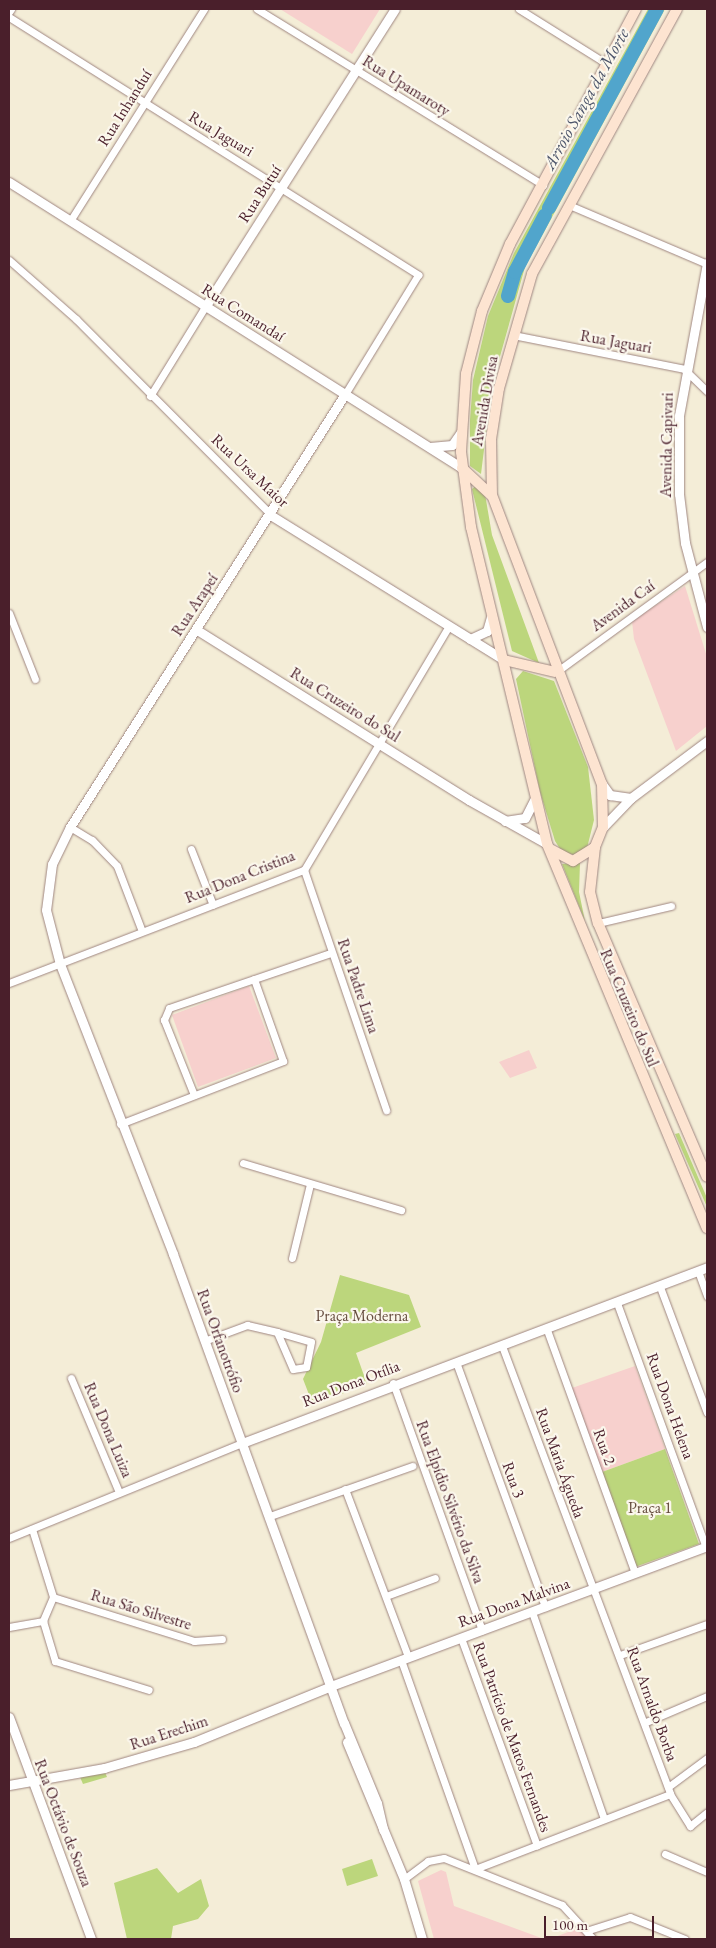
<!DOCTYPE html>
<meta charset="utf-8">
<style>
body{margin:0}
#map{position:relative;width:716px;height:1948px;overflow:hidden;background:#f4edd7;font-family:"EB Garamond",serif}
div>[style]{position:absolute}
.built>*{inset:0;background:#f7d0cd}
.green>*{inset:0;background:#bcd67c}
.river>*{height:14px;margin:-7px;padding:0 7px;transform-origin:7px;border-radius:7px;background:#51a5cc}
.roads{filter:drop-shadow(0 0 1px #9f8681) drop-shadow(0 0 1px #9f8681)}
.minor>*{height:7px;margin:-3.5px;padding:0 3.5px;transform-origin:3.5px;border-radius:3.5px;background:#fff}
.tertiary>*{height:9px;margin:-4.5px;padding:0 4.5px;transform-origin:4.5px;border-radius:4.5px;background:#fff}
.secondary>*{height:10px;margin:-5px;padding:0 5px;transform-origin:5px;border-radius:5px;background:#fde4d1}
span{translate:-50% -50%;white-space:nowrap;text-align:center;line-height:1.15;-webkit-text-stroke:4.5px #fbf7ec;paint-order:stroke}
.street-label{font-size:16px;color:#4a1f2b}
.park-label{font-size:16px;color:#664d3f}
.water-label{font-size:18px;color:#4d556b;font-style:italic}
.frame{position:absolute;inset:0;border:10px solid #4a1f2b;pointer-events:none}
.scale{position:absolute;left:544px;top:1916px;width:110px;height:22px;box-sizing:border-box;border:2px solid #4a1f2b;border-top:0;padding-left:6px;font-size:15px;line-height:18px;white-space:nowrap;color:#4a1f2b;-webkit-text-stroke:4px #fbf7ec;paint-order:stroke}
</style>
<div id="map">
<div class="built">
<i style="clip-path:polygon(280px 9px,380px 9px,352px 54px)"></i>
<i style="clip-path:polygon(685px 586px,707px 657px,707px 726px,676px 751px,634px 639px,632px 621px)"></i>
<i style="clip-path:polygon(249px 986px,276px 1058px,198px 1087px,172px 1015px)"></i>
<i style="clip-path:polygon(529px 1050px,537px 1068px,510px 1078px,499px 1062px)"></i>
<i style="clip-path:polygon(635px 1366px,665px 1449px,602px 1472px,572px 1388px)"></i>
<i style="clip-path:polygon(441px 1870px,446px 1872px,454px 1906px,544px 1939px,434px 1939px,418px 1881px)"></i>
<i style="clip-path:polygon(581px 1927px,586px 1939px,550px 1939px)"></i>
</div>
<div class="green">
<i style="clip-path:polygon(648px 9px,652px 9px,512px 269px,504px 297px,511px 298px,517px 275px,661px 9px,665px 9px,525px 267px,492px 385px,481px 474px,470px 466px,470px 420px,473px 380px,488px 316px,514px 253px)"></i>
<i style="clip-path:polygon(477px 485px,485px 494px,492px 535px,539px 663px,512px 651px,472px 489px)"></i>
<i style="clip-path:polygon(523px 671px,554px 681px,588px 767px,594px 820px,587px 848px,575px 855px,562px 852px,555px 841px,540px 792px,516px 679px)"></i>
<i style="clip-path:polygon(580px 863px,579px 892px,585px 921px,562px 864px)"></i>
<i style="clip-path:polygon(679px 1133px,707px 1198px,707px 1207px,675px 1134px)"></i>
<i style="clip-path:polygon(340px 1275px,409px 1295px,421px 1327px,356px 1353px,367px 1384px,313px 1405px,303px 1379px,321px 1342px)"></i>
<i style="clip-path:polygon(665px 1449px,699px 1544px,635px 1567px,602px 1472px)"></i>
<i style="clip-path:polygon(104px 1770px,107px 1777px,83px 1784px,80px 1777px)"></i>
<i style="clip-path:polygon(372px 1859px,378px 1876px,347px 1886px,342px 1869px)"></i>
<i style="clip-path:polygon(157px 1868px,178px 1893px,201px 1879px,209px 1906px,198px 1919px,173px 1926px,171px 1939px,127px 1939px,114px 1883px)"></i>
</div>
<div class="river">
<i style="left:549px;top:208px;width:226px;rotate:-61.5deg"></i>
<i style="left:508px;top:296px;width:25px;rotate:-74deg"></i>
<i style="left:515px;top:272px;width:64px;rotate:-62.2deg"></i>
</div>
<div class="roads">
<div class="minor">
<i style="left:257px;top:9px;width:336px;rotate:31.6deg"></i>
<i style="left:519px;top:9px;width:104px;rotate:32deg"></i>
<i style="left:9px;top:12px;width:4px;rotate:-56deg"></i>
<i style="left:9px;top:17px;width:484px;rotate:32.2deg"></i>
<i style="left:418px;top:275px;width:140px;rotate:121.5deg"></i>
<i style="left:569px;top:205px;width:150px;rotate:23.1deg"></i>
<i style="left:70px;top:221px;width:251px;rotate:-57.7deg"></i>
<i style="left:9px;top:260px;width:89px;rotate:41.4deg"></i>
<i style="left:76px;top:319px;width:276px;rotate:45.1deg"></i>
<i style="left:513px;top:335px;width:174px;rotate:11.2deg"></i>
<i style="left:684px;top:369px;width:32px;rotate:44deg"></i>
<i style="left:150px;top:396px;width:105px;rotate:-58.3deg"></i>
<i style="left:9px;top:613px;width:71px;rotate:68.5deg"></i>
<i style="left:556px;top:672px;width:187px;rotate:-36.1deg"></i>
<i style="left:70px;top:827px;width:26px;rotate:31deg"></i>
<i style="left:92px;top:840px;width:36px;rotate:46deg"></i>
<i style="left:117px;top:866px;width:67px;rotate:69.1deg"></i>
<i style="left:191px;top:849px;width:60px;rotate:68.6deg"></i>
<i style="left:304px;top:870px;width:254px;rotate:71.1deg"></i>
<i style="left:598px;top:923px;width:75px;rotate:-13.1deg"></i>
<i style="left:9px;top:983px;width:316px;rotate:-21deg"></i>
<i style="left:304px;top:870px;width:284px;rotate:-59.3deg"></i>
<i style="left:194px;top:1095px;width:81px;rotate:-111.8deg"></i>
<i style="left:164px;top:1020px;width:13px;rotate:-67deg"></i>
<i style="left:169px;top:1008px;width:171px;rotate:-18.8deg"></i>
<i style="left:120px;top:1124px;width:175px;rotate:-21.1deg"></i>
<i style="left:283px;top:1061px;width:87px;rotate:-109.5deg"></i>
<i style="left:243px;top:1163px;width:165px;rotate:16.6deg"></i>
<i style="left:292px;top:1258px;width:76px;rotate:-76.3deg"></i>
<i style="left:698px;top:1271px;width:27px;rotate:70deg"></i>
<i style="left:660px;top:1287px;width:134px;rotate:69.5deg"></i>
<i style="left:617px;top:1303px;width:260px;rotate:70deg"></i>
<i style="left:547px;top:1330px;width:258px;rotate:70.1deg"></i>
<i style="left:204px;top:1341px;width:46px;rotate:-20.4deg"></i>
<i style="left:247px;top:1325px;width:31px;rotate:13deg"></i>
<i style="left:277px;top:1332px;width:35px;rotate:16deg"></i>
<i style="left:311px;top:1342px;width:25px;rotate:101deg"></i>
<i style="left:306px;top:1367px;width:13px;rotate:171deg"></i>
<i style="left:293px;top:1369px;width:40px;rotate:-113.4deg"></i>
<i style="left:502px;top:1346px;width:478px;rotate:69.4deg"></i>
<i style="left:670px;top:1794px;width:38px;rotate:58deg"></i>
<i style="left:690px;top:1826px;width:22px;rotate:-39deg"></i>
<i style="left:456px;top:1362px;width:261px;rotate:70deg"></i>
<i style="left:71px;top:1378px;width:124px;rotate:67.2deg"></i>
<i style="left:393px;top:1383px;width:263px;rotate:70.2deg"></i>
<i style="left:345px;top:1489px;width:179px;rotate:69.4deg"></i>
<i style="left:270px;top:1516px;width:151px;rotate:-19.4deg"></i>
<i style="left:32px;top:1529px;width:71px;rotate:72.8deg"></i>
<i style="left:53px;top:1597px;width:26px;rotate:113deg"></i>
<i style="left:43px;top:1621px;width:42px;rotate:73.3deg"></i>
<i style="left:55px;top:1661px;width:98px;rotate:17.1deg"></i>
<i style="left:9px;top:1538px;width:252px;rotate:-22.2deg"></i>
<i style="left:386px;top:1596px;width:52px;rotate:-20.2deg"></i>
<i style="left:53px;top:1597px;width:148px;rotate:17.3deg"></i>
<i style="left:194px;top:1641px;width:28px;rotate:-4deg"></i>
<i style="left:532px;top:1612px;width:219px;rotate:70.8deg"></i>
<i style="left:9px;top:1627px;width:35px;rotate:-10deg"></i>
<i style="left:461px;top:1638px;width:221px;rotate:69.9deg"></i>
<i style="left:620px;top:1655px;width:92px;rotate:-19.6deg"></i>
<i style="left:401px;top:1660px;width:222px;rotate:70.5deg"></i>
<i style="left:475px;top:1869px;width:209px;rotate:-21deg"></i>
<i style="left:646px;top:1722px;width:66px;rotate:-23.1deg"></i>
<i style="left:668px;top:1787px;width:49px;rotate:-36.6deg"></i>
<i style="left:665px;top:1854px;width:46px;rotate:23.2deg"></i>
<i style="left:404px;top:1879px;width:30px;rotate:-37deg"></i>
<i style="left:428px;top:1861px;width:16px;rotate:-11deg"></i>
<i style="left:444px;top:1858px;width:127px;rotate:21.7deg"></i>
<i style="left:562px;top:1905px;width:46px;rotate:47.6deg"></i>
<i style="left:589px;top:1930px;width:43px;rotate:-17.6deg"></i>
<i style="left:630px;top:1917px;width:59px;rotate:21.8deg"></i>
</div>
<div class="tertiary">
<i style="left:9px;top:182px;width:536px;rotate:32.27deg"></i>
<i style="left:707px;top:263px;width:156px;rotate:100.4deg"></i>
<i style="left:679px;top:416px;width:78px;rotate:90deg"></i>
<i style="left:679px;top:494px;width:49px;rotate:83deg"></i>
<i style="left:685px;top:543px;width:87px;rotate:75.3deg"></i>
<i style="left:205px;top:307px;width:353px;rotate:-57.5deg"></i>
<i style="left:345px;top:394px;width:513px;rotate:122.42deg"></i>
<i style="left:70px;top:827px;width:41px;rotate:115.9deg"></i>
<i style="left:52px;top:864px;width:46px;rotate:97.4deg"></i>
<i style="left:46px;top:910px;width:56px;rotate:75.5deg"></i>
<i style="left:60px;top:964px;width:311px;rotate:68.7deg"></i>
<i style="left:173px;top:1254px;width:499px;rotate:70deg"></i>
<i style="left:344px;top:1723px;width:87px;rotate:67.6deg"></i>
<i style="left:377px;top:1803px;width:28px;rotate:77deg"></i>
<i style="left:430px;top:447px;width:22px;rotate:-5deg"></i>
<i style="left:452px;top:445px;width:16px;rotate:-55deg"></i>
<i style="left:272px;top:516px;width:273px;rotate:31.8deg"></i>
<i style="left:197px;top:630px;width:321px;rotate:32deg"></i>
<i style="left:469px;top:800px;width:90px;rotate:29.4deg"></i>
<i style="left:470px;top:639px;width:19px;rotate:-25deg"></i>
<i style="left:487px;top:631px;width:15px;rotate:-74deg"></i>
<i style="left:602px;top:784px;width:14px;rotate:54deg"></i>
<i style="left:610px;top:795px;width:21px;rotate:8deg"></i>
<i style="left:505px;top:821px;width:20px;rotate:-9deg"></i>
<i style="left:525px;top:818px;width:22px;rotate:-63deg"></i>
<i style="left:603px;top:827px;width:40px;rotate:-46deg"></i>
<i style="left:631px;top:798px;width:95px;rotate:-36.9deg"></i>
<i style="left:242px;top:1443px;width:497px;rotate:-20.7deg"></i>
<i style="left:9px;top:1717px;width:237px;rotate:69.7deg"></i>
<i style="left:347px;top:1742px;width:148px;rotate:67.4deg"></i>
<i style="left:404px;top:1879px;width:63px;rotate:73.3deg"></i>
<i style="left:9px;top:1785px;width:97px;rotate:-10.1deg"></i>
<i style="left:104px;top:1768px;width:94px;rotate:-16.1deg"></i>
<i style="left:194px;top:1742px;width:148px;rotate:-22.2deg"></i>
<i style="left:331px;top:1686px;width:401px;rotate:-20.4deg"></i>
</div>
<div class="secondary">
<i style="left:636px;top:9px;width:267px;rotate:118.2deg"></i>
<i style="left:510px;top:244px;width:73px;rotate:112.7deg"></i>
<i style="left:482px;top:311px;width:65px;rotate:104.3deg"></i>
<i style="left:466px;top:374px;width:78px;rotate:93.7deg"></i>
<i style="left:461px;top:452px;width:76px;rotate:82.4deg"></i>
<i style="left:471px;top:527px;width:326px;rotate:76.5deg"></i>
<i style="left:547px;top:844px;width:416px;rotate:67.4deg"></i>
<i style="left:677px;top:9px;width:302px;rotate:118.7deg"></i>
<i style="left:532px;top:274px;width:119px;rotate:106.1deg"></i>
<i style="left:499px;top:388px;width:52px;rotate:98.9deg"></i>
<i style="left:491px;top:439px;width:56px;rotate:89deg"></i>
<i style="left:492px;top:495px;width:309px;rotate:69.2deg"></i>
<i style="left:602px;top:784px;width:43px;rotate:88.7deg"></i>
<i style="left:603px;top:827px;width:22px;rotate:112deg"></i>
<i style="left:595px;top:847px;width:45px;rotate:96.3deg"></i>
<i style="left:590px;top:892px;width:32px;rotate:76deg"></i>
<i style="left:598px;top:923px;width:276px;rotate:66.8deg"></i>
<i style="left:462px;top:468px;width:40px;rotate:43deg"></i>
<i style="left:504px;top:660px;width:52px;rotate:13.2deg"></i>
<i style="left:550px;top:849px;width:26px;rotate:28deg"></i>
<i style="left:573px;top:861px;width:26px;rotate:-32deg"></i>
</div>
</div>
<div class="street-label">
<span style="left:406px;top:86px;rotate:32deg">Rua Upamaroty</span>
<span style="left:125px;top:108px;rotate:-58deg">Rua Inhanduí</span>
<span style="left:221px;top:134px;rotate:31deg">Rua Jaguari</span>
<span style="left:260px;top:194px;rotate:-57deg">Rua Butuí</span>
<span style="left:243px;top:313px;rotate:32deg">Rua Comandaí</span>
<span style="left:616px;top:342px;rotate:10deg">Rua Jaguari</span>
<span style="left:485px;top:401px;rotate:-80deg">Avenida Divisa</span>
<span style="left:667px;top:445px;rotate:-89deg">Avenida Capivari</span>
<span style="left:250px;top:471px;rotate:43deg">Rua Ursa Maior</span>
<span style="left:195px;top:605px;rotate:-57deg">Rua Arapeí</span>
<span style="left:623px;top:606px;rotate:-36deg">Avenida Caí</span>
<span style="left:345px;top:705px;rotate:32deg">Rua Cruzeiro do Sul</span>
<span style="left:240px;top:877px;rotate:-22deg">Rua Dona Cristina</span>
<span style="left:358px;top:986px;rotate:71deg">Rua Padre Lima</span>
<span style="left:629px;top:1008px;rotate:67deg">Rua Cruzeiro do Sul</span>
<span style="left:220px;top:1341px;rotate:70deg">Rua Orfanotrófio</span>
<span style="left:351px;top:1384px;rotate:-21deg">Rua Dona Otília</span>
<span style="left:670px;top:1406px;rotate:70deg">Rua Dona Helena</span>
<span style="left:108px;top:1430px;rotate:67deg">Rua Dona Luiza</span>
<span style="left:604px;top:1447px;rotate:70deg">Rua 2</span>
<span style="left:560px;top:1463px;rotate:70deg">Rua Maria Águeda</span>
<span style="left:513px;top:1480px;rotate:70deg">Rua 3</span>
<span style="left:450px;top:1502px;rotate:70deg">Rua Elpídio Silvério da Silva</span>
<span style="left:514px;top:1603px;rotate:-20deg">Rua Dona Malvina</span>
<span style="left:141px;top:1610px;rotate:17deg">Rua São Silvestre</span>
<span style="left:652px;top:1704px;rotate:70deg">Rua Arnaldo Borba</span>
<span style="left:169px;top:1733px;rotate:-18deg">Rua Erechim</span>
<span style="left:512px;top:1737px;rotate:70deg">Rua Patrício de Matos Fernandes</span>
<span style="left:63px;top:1823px;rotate:69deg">Rua Octávio de Souza</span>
</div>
<div class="park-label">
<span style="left:362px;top:1316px">Praça Moderna</span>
<span style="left:650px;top:1508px">Praça 1</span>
</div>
<div class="water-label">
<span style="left:586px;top:99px;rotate:-61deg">Arroio Sanga da Morte</span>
</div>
<div class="frame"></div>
<div class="scale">100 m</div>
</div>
